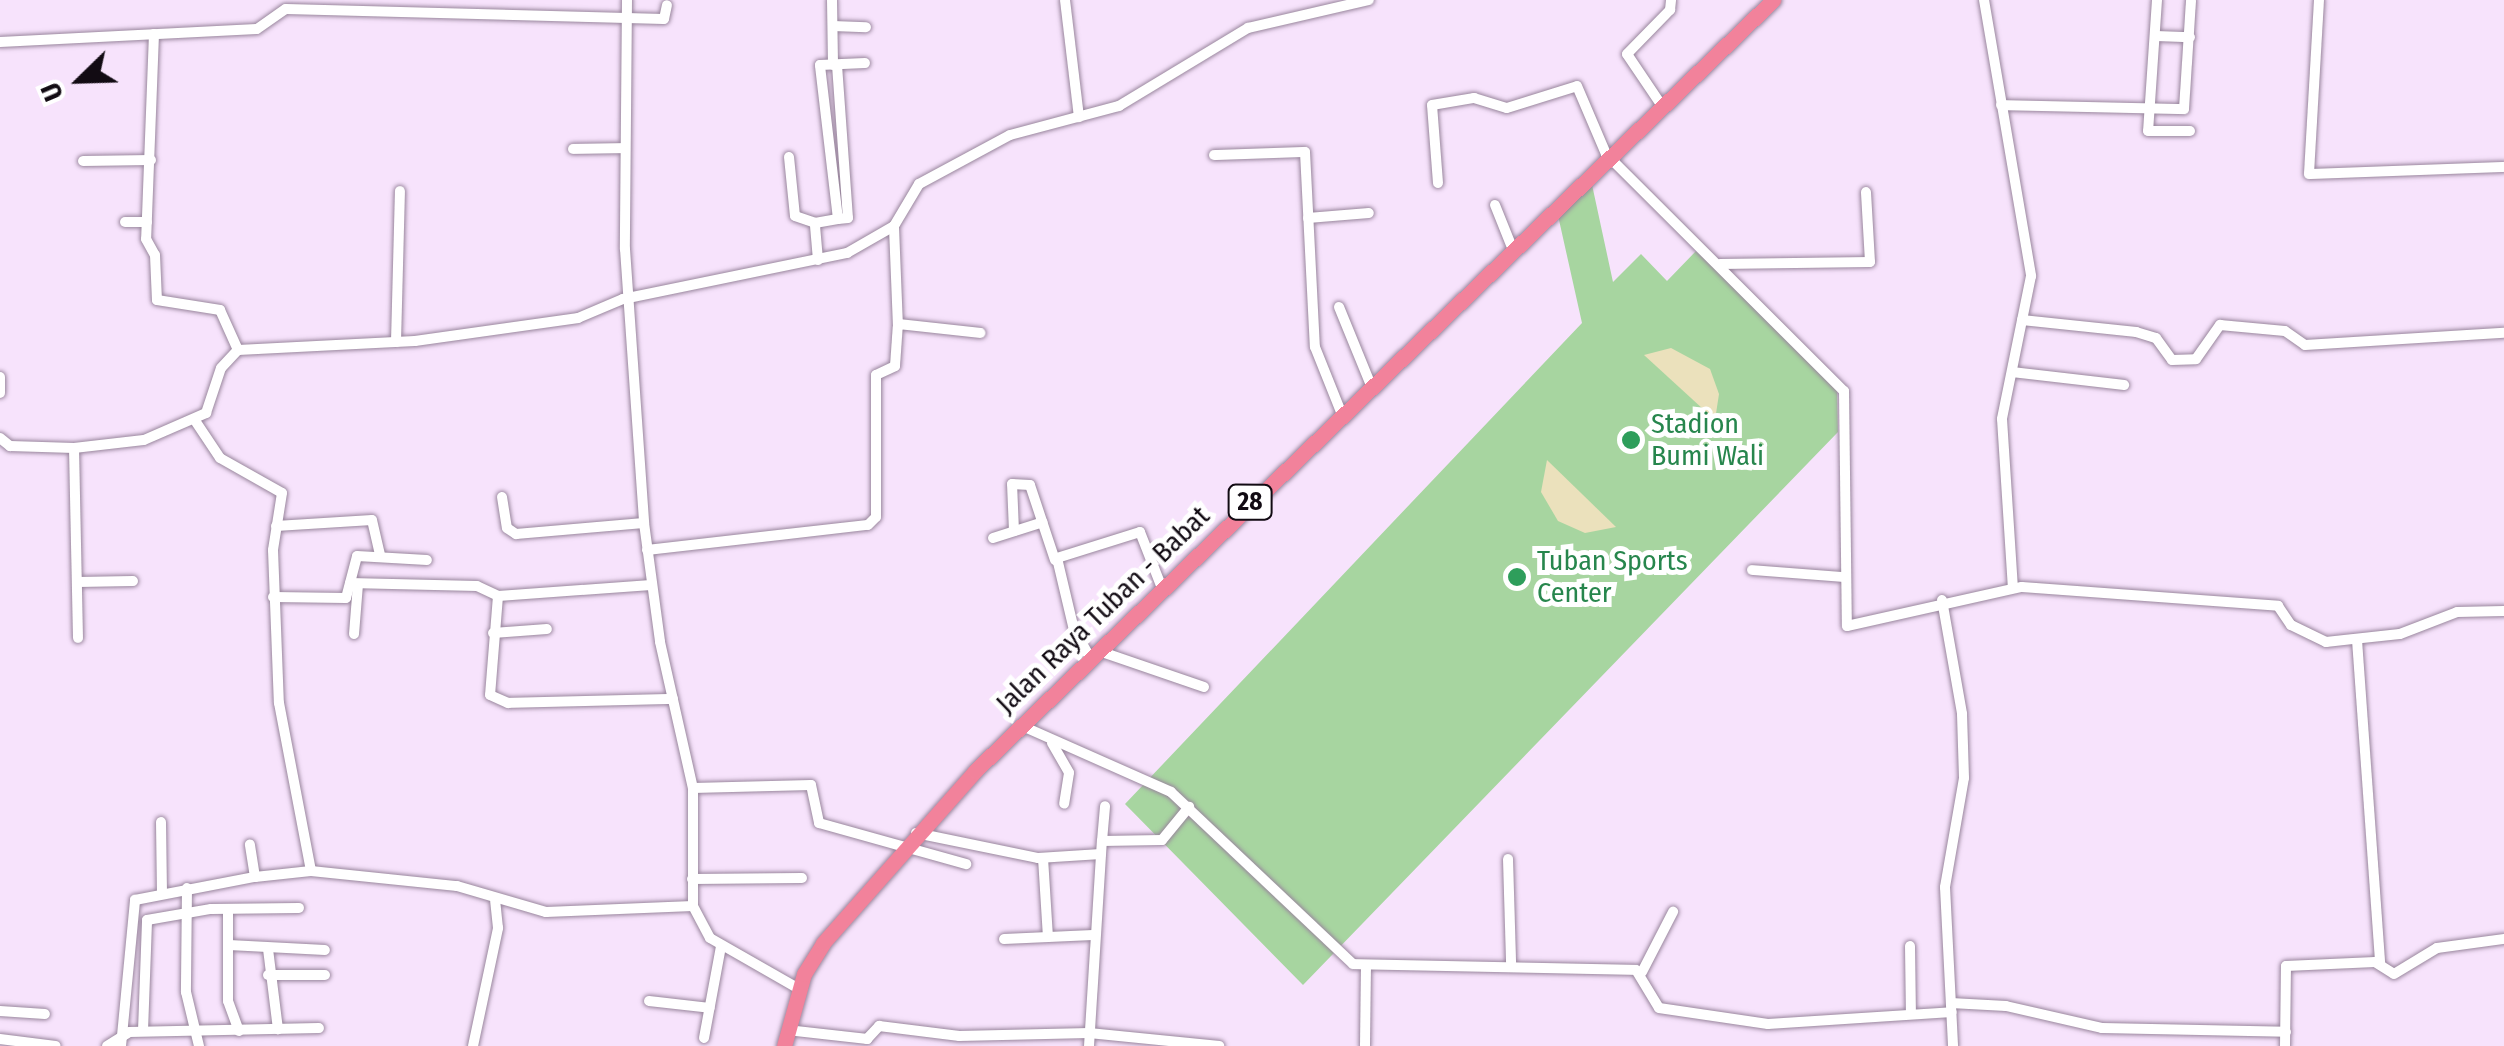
<!DOCTYPE html>
<style>
body{margin:0}
#map{position:relative;width:2504px;height:1046px;overflow:hidden;background:#f7e3fc;font-family:"Fira Sans Condensed",sans-serif}
div>[style]{position:absolute}
.green>*{inset:0;background:#a7d5a0}
.sand>*{inset:0;background:#ebe1bc}
.roads{filter:drop-shadow(0 0 2px #99869d) drop-shadow(0 0 2px #99869d)}
.minor>*{height:10px;margin:-5px;padding:0 5px;transform-origin:5px;border-radius:5px;background:#fff}
.trunk>*{height:15px;margin:-7.5px;padding:0 7.5px;transform-origin:7.5px;border-radius:7.5px;background:#f2829b}
.dots>*{width:28px;height:28px;translate:-50% -50%;box-sizing:border-box;border:5px solid #fff;border-radius:50%}
span{translate:-50% -50%;white-space:nowrap;text-align:center;line-height:1.15;-webkit-text-stroke:10px #fff;paint-order:stroke}
.shield-label span{padding:2px 8px;background:#fff;border:2px solid;border-radius:8px;-webkit-text-stroke-width:0}
.shield-label{font-size:25px;color:#120b13;font-weight:700}
.leisure-label{font-size:28px;color:#27864d}
.left{translate:0 -50%;text-align:left}
.street-label{font-size:28px;color:#120b13}
.north{position:absolute;left:30px;top:30px;width:100px;height:100px;-webkit-text-stroke:8px #fff;paint-order:stroke;rotate:247deg;font-size:28px;font-weight:700;line-height:40px;text-align:center;color:#120b13}
.north::after{content:'';display:block;margin:auto;width:35px;height:45px;background:#120b13;clip-path:polygon(50% 0,100% 100%,50% 72%,0 100%)}
</style>
<div id="map">
<div class="green">
<i style="clip-path:polygon(1591px 180px,1613px 282px,1641px 254px,1667px 281px,1696px 251px,1837px 386px,1838px 432px,1303px 985px,1125px 804px,1582px 323px,1557px 211px)"></i>
</div>
<div class="sand">
<i style="clip-path:polygon(1671px 348px,1710px 369px,1719px 394px,1715px 420px,1644px 355px)"></i>
<i style="clip-path:polygon(1547px 460px,1616px 527px,1585px 533px,1558px 521px,1541px 492px)"></i>
</div>
<div class="roads">
<div class="minor">
<i style="left:627px;top:0;width:249px;rotate:90.5deg"></i>
<i style="left:625px;top:249px;width:275px;rotate:86deg"></i>
<i style="left:644px;top:523px;width:120px;rotate:82.3deg"></i>
<i style="left:660px;top:642px;width:150px;rotate:77.3deg"></i>
<i style="left:693px;top:788px;width:118px;rotate:90deg"></i>
<i style="left:693px;top:906px;width:36px;rotate:62deg"></i>
<i style="left:710px;top:938px;width:103px;rotate:29.8deg"></i>
<i style="left:832px;top:0;width:65px;rotate:89.1deg"></i>
<i style="left:1065px;top:0;width:118px;rotate:83.2deg"></i>
<i style="left:1984px;top:0;width:280px;rotate:80.3deg"></i>
<i style="left:2031px;top:276px;width:146px;rotate:101.5deg"></i>
<i style="left:2002px;top:419px;width:169px;rotate:86.3deg"></i>
<i style="left:2157px;top:0;width:131px;rotate:93.9deg"></i>
<i style="left:2148px;top:131px;width:42px"></i>
<i style="left:2319px;top:0;width:174px;rotate:93.3deg"></i>
<i style="left:2309px;top:174px;width:195px;rotate:-2.1deg"></i>
<i style="left:833px;top:26px;width:33px;rotate:2deg"></i>
<i style="left:154px;top:34px;width:205px;rotate:92.2deg"></i>
<i style="left:146px;top:239px;width:18px;rotate:61deg"></i>
<i style="left:155px;top:255px;width:45px;rotate:87.5deg"></i>
<i style="left:157px;top:300px;width:64px;rotate:9deg"></i>
<i style="left:220px;top:310px;width:44px;rotate:65.8deg"></i>
<i style="left:2156px;top:36px;width:34px;rotate:2deg"></i>
<i style="left:0;top:42px;width:257px;rotate:-2.9deg"></i>
<i style="left:257px;top:29px;width:35px;rotate:-35deg"></i>
<i style="left:286px;top:9px;width:378px;rotate:1.5deg"></i>
<i style="left:664px;top:19px;width:14px;rotate:-78deg"></i>
<i style="left:837px;top:65px;width:153px;rotate:85.9deg"></i>
<i style="left:848px;top:218px;width:10px;rotate:174deg"></i>
<i style="left:1660px;top:103px;width:59px;rotate:-124deg"></i>
<i style="left:1627px;top:54px;width:62px;rotate:-45.7deg"></i>
<i style="left:1670px;top:10px;width:10px;rotate:-84deg"></i>
<i style="left:2001px;top:105px;width:183px;rotate:1.3deg"></i>
<i style="left:2184px;top:109px;width:109px;rotate:-86.3deg"></i>
<i style="left:573px;top:149px;width:52px;rotate:-1.1deg"></i>
<i style="left:1214px;top:155px;width:91px;rotate:-1.9deg"></i>
<i style="left:1305px;top:152px;width:195px;rotate:87.1deg"></i>
<i style="left:1315px;top:347px;width:70px;rotate:68.2deg"></i>
<i style="left:789px;top:157px;width:59px;rotate:84.2deg"></i>
<i style="left:795px;top:216px;width:21px;rotate:19deg"></i>
<i style="left:83px;top:161px;width:68px;rotate:-0.8deg"></i>
<i style="left:1438px;top:183px;width:78px;rotate:-94.4deg"></i>
<i style="left:1432px;top:105px;width:43px;rotate:-9.5deg"></i>
<i style="left:1474px;top:98px;width:34px;rotate:17deg"></i>
<i style="left:1507px;top:108px;width:73px;rotate:-17.4deg"></i>
<i style="left:1577px;top:86px;width:74px;rotate:66.9deg"></i>
<i style="left:1606px;top:154px;width:336px;rotate:44.9deg"></i>
<i style="left:1844px;top:391px;width:235px;rotate:89.3deg"></i>
<i style="left:1847px;top:626px;width:179px;rotate:-12.6deg"></i>
<i style="left:2022px;top:587px;width:257px;rotate:4.2deg"></i>
<i style="left:2278px;top:606px;width:23px;rotate:56deg"></i>
<i style="left:2291px;top:625px;width:39px;rotate:26deg"></i>
<i style="left:2326px;top:642px;width:74px;rotate:-6.2deg"></i>
<i style="left:2400px;top:634px;width:61px;rotate:-21.1deg"></i>
<i style="left:2457px;top:612px;width:47px;rotate:-1.2deg"></i>
<i style="left:1495px;top:205px;width:43px;rotate:68.2deg"></i>
<i style="left:1308px;top:218px;width:61px;rotate:-4.7deg"></i>
<i style="left:125px;top:222px;width:22px"></i>
<i style="left:818px;top:260px;width:37px;rotate:-95deg"></i>
<i style="left:815px;top:223px;width:23px;rotate:-10deg"></i>
<i style="left:838px;top:219px;width:155px;rotate:-96.7deg"></i>
<i style="left:820px;top:65px;width:45px;rotate:-2.5deg"></i>
<i style="left:1720px;top:264px;width:150px;rotate:-0.8deg"></i>
<i style="left:1870px;top:262px;width:70px;rotate:-93.3deg"></i>
<i style="left:1339px;top:307px;width:82px;rotate:67.8deg"></i>
<i style="left:2022px;top:320px;width:115px;rotate:6deg"></i>
<i style="left:2136px;top:332px;width:21px;rotate:17deg"></i>
<i style="left:2156px;top:338px;width:27px;rotate:54deg"></i>
<i style="left:2172px;top:360px;width:24px;rotate:-2deg"></i>
<i style="left:2196px;top:359px;width:42px;rotate:-54.8deg"></i>
<i style="left:2220px;top:325px;width:65px;rotate:5.3deg"></i>
<i style="left:2285px;top:331px;width:24px;rotate:35deg"></i>
<i style="left:2305px;top:345px;width:199px;rotate:-3.5deg"></i>
<i style="left:899px;top:324px;width:82px;rotate:6.3deg"></i>
<i style="left:396px;top:342px;width:151px;rotate:-88.5deg"></i>
<i style="left:2012px;top:372px;width:113px;rotate:6.6deg"></i>
<i style="left:0;top:377px;width:16px;rotate:90deg"></i>
<i style="left:196px;top:422px;width:43px;rotate:56.3deg"></i>
<i style="left:220px;top:458px;width:71px;rotate:29.4deg"></i>
<i style="left:282px;top:493px;width:58px;rotate:99deg"></i>
<i style="left:273px;top:550px;width:153px;rotate:87.8deg"></i>
<i style="left:279px;top:703px;width:171px;rotate:79.2deg"></i>
<i style="left:311px;top:871px;width:147px;rotate:5.9deg"></i>
<i style="left:457px;top:886px;width:93px;rotate:16.3deg"></i>
<i style="left:546px;top:912px;width:147px;rotate:-2.3deg"></i>
<i style="left:0;top:438px;width:13px;rotate:39deg"></i>
<i style="left:10px;top:446px;width:64px;rotate:1.8deg"></i>
<i style="left:74px;top:448px;width:70px;rotate:-6.5deg"></i>
<i style="left:144px;top:440px;width:68px;rotate:-23.5deg"></i>
<i style="left:206px;top:413px;width:47px;rotate:-71.6deg"></i>
<i style="left:221px;top:368px;width:25px;rotate:-47deg"></i>
<i style="left:238px;top:350px;width:177px;rotate:-2.9deg"></i>
<i style="left:415px;top:341px;width:165px;rotate:-8deg"></i>
<i style="left:578px;top:318px;width:49px;rotate:-22.9deg"></i>
<i style="left:623px;top:299px;width:229px;rotate:-11.6deg"></i>
<i style="left:847px;top:253px;width:54px;rotate:-29.9deg"></i>
<i style="left:74px;top:448px;width:190px;rotate:88.8deg"></i>
<i style="left:502px;top:497px;width:31px;rotate:81deg"></i>
<i style="left:507px;top:528px;width:11px;rotate:34deg"></i>
<i style="left:516px;top:534px;width:128px;rotate:-4.9deg"></i>
<i style="left:276px;top:526px;width:96px;rotate:-3.6deg"></i>
<i style="left:372px;top:520px;width:37px;rotate:77deg"></i>
<i style="left:1014px;top:531px;width:47px;rotate:-92.4deg"></i>
<i style="left:1012px;top:484px;width:18px;rotate:3deg"></i>
<i style="left:1030px;top:485px;width:79px;rotate:71.6deg"></i>
<i style="left:993px;top:538px;width:52px;rotate:-17.7deg"></i>
<i style="left:647px;top:550px;width:222px;rotate:-6.5deg"></i>
<i style="left:868px;top:525px;width:11px;rotate:-45deg"></i>
<i style="left:876px;top:517px;width:142px;rotate:-90deg"></i>
<i style="left:876px;top:375px;width:21px;rotate:-25deg"></i>
<i style="left:895px;top:366px;width:39px;rotate:-86deg"></i>
<i style="left:898px;top:327px;width:101px;rotate:-92.3deg"></i>
<i style="left:894px;top:226px;width:49px;rotate:-59.2deg"></i>
<i style="left:919px;top:184px;width:103px;rotate:-28.3deg"></i>
<i style="left:1010px;top:135px;width:113px;rotate:-14.9deg"></i>
<i style="left:1119px;top:106px;width:151px;rotate:-31.2deg"></i>
<i style="left:1248px;top:28px;width:124px;rotate:-13deg"></i>
<i style="left:1752px;top:570px;width:91px;rotate:4.4deg"></i>
<i style="left:78px;top:582px;width:55px;rotate:-1deg"></i>
<i style="left:350px;top:583px;width:127px;rotate:1.4deg"></i>
<i style="left:477px;top:586px;width:23px;rotate:25deg"></i>
<i style="left:651px;top:585px;width:153px;rotate:175.9deg"></i>
<i style="left:498px;top:596px;width:99px;rotate:94.6deg"></i>
<i style="left:490px;top:695px;width:20px;rotate:24deg"></i>
<i style="left:508px;top:703px;width:165px;rotate:-1.4deg"></i>
<i style="left:273px;top:597px;width:73px;rotate:0.8deg"></i>
<i style="left:346px;top:598px;width:43px;rotate:-75.3deg"></i>
<i style="left:357px;top:556px;width:70px;rotate:3.3deg"></i>
<i style="left:1942px;top:600px;width:116px;rotate:80deg"></i>
<i style="left:1962px;top:714px;width:64px;rotate:88.2deg"></i>
<i style="left:1964px;top:778px;width:111px;rotate:99.9deg"></i>
<i style="left:1945px;top:887px;width:159px;rotate:87.1deg"></i>
<i style="left:493px;top:633px;width:54px;rotate:-4.2deg"></i>
<i style="left:354px;top:634px;width:50px;rotate:-85.4deg"></i>
<i style="left:2357px;top:640px;width:324px;rotate:85.9deg"></i>
<i style="left:1099px;top:651px;width:111px;rotate:18.9deg"></i>
<i style="left:1091px;top:659px;width:34px;rotate:-120deg"></i>
<i style="left:1074px;top:630px;width:74px;rotate:-103.3deg"></i>
<i style="left:1057px;top:558px;width:87px;rotate:-17.4deg"></i>
<i style="left:1140px;top:532px;width:60px;rotate:68.6deg"></i>
<i style="left:1020px;top:725px;width:165px;rotate:23.9deg"></i>
<i style="left:1171px;top:792px;width:250px;rotate:43.4deg"></i>
<i style="left:1353px;top:964px;width:283px;rotate:1.2deg"></i>
<i style="left:1636px;top:970px;width:44px;rotate:58.8deg"></i>
<i style="left:1659px;top:1008px;width:110px;rotate:8.4deg"></i>
<i style="left:1768px;top:1024px;width:184px;rotate:-3.7deg"></i>
<i style="left:1052px;top:743px;width:34px;rotate:60deg"></i>
<i style="left:1069px;top:773px;width:31px;rotate:99deg"></i>
<i style="left:693px;top:788px;width:118px;rotate:-1.5deg"></i>
<i style="left:811px;top:785px;width:39px;rotate:78deg"></i>
<i style="left:819px;top:823px;width:153px;rotate:15.6deg"></i>
<i style="left:161px;top:822px;width:71px;rotate:89.2deg"></i>
<i style="left:916px;top:833px;width:125px;rotate:11.6deg"></i>
<i style="left:1038px;top:858px;width:63px;rotate:-3.6deg"></i>
<i style="left:1102px;top:841px;width:35px;rotate:-85deg"></i>
<i style="left:1043px;top:858px;width:79px;rotate:86.4deg"></i>
<i style="left:1508px;top:859px;width:104px;rotate:88.3deg"></i>
<i style="left:255px;top:877px;width:56px;rotate:-6.1deg"></i>
<i style="left:692px;top:879px;width:110px;rotate:-0.5deg"></i>
<i style="left:187px;top:888px;width:104px;rotate:90.6deg"></i>
<i style="left:186px;top:992px;width:56px;rotate:76.5deg"></i>
<i style="left:228px;top:909px;width:92px;rotate:90deg"></i>
<i style="left:228px;top:1001px;width:32px;rotate:70deg"></i>
<i style="left:1004px;top:939px;width:89px;rotate:-2.6deg"></i>
<i style="left:229px;top:945px;width:96px;rotate:3deg"></i>
<i style="left:1910px;top:946px;width:68px;rotate:89.2deg"></i>
<i style="left:268px;top:949px;width:81px;rotate:82.9deg"></i>
<i style="left:1642px;top:972px;width:68px;rotate:-62.7deg"></i>
<i style="left:268px;top:975px;width:57px"></i>
<i style="left:649px;top:1001px;width:61px;rotate:6.5deg"></i>
<i style="left:1951px;top:1003px;width:55px;rotate:3.1deg"></i>
<i style="left:2006px;top:1006px;width:98px;rotate:12.9deg"></i>
<i style="left:2102px;top:1028px;width:184px;rotate:1.2deg"></i>
<i style="left:0;top:1011px;width:45px;rotate:3.8deg"></i>
<i style="left:787px;top:1030px;width:81px;rotate:6.4deg"></i>
<i style="left:867px;top:1039px;width:18px;rotate:-47deg"></i>
<i style="left:879px;top:1026px;width:81px;rotate:7.1deg"></i>
<i style="left:959px;top:1036px;width:130px;rotate:-1.3deg"></i>
<i style="left:1089px;top:1033px;width:131px;rotate:5.7deg"></i>
<i style="left:143px;top:1031px;width:111px;rotate:-87.9deg"></i>
<i style="left:147px;top:920px;width:65px;rotate:-9.8deg"></i>
<i style="left:211px;top:909px;width:88px;rotate:-0.7deg"></i>
<i style="left:704px;top:1038px;width:94px;rotate:-79.5deg"></i>
<i style="left:0;top:1039px;width:56px;rotate:7.1deg"></i>
<i style="left:107px;top:1046px;width:26px;rotate:-32deg"></i>
<i style="left:129px;top:1032px;width:190px;rotate:-1.2deg"></i>
<i style="left:121px;top:1046px;width:147px;rotate:-84.5deg"></i>
<i style="left:135px;top:900px;width:122px;rotate:-10.9deg"></i>
<i style="left:255px;top:877px;width:33px;rotate:-99deg"></i>
<i style="left:473px;top:1046px;width:121px;rotate:-78deg"></i>
<i style="left:498px;top:928px;width:27px;rotate:-96deg"></i>
<i style="left:1089px;top:1046px;width:205px;rotate:-86.4deg"></i>
<i style="left:1102px;top:841px;width:60px;rotate:-1deg"></i>
<i style="left:1162px;top:840px;width:43px;rotate:-50.7deg"></i>
<i style="left:1365px;top:1046px;width:80px;rotate:-89.3deg"></i>
<i style="left:2285px;top:1046px;width:80px;rotate:-89.3deg"></i>
<i style="left:2286px;top:966px;width:89px;rotate:-2.6deg"></i>
<i style="left:2375px;top:962px;width:22px;rotate:32deg"></i>
<i style="left:2394px;top:974px;width:50px;rotate:-31.2deg"></i>
<i style="left:2437px;top:948px;width:68px;rotate:-7.7deg"></i>
</div>
<div class="trunk">
<i style="left:784px;top:1046px;width:75px;rotate:-74.5deg"></i>
<i style="left:804px;top:974px;width:36px;rotate:-58deg"></i>
<i style="left:823px;top:943px;width:230px;rotate:-48.5deg"></i>
<i style="left:975px;top:771px;width:1110px;rotate:-44.01deg"></i>
</div>
</div>
<div class="dots">
<i style="left:1631px;top:440px;background:#2e9e5b"></i>
<i style="left:1517px;top:577px;background:#2e9e5b"></i>
</div>
<div class="shield-label">
<span style="left:1250px;top:502px">28</span>
</div>
<div class="leisure-label">
<span class="left" style="left:1651px;top:440px">Stadion<br>Bumi Wali</span>
<span class="left" style="left:1537px;top:577px">Tuban Sports<br>Center</span>
</div>
<div class="street-label">
<span style="left:1103px;top:610px;rotate:-44deg">Jalan Raya Tuban - Babat</span>
</div>
<div class="north">U</div>
</div>
